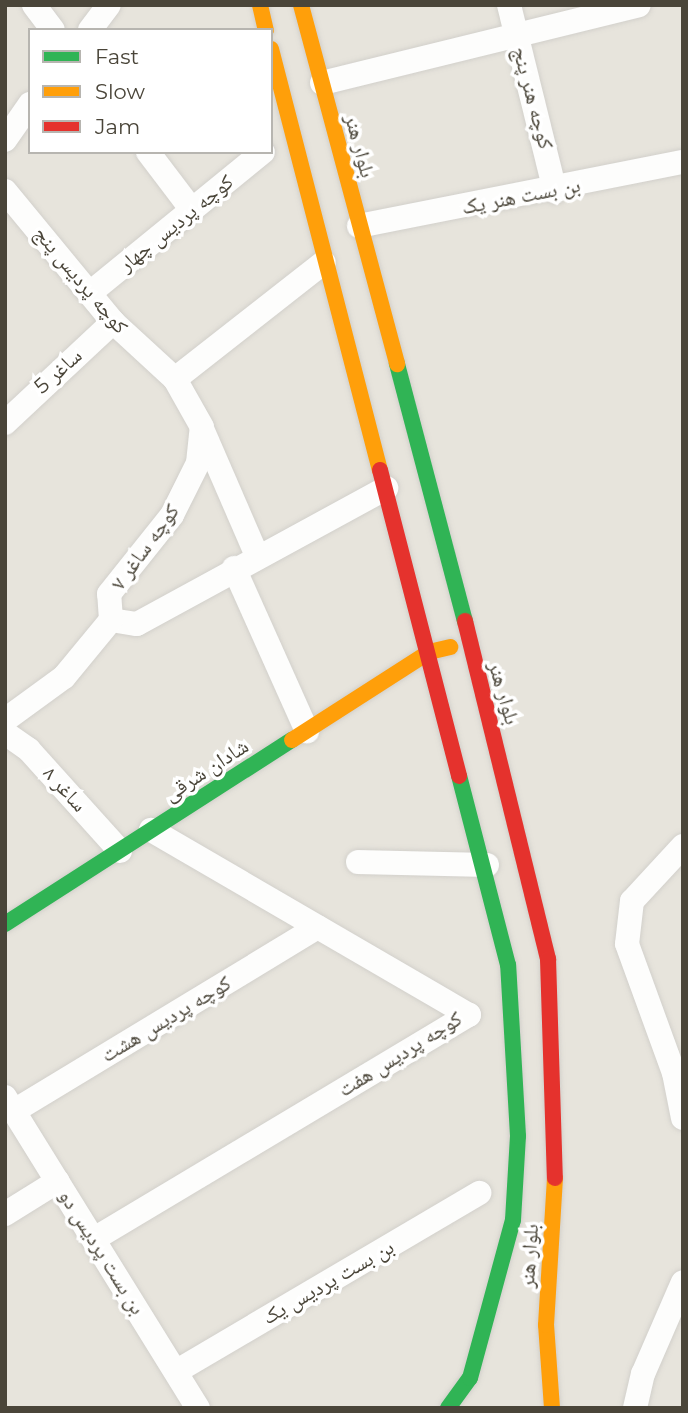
<!DOCTYPE html>
<meta charset="utf-8">
<style>
body{margin:0}
#map{position:relative;width:688px;height:1413px;overflow:hidden;background:#f4f2ee;font-family:Montserrat,"Noto Naskh Arabic",sans-serif}
div>[style]{position:absolute}
.residential>*{inset:0;background:#e7e4dc}
.roads{filter:drop-shadow(0 0 2px #d2d0cb) drop-shadow(0 0 2px #d2d0cb)}
.street>*{height:24px;margin:-12px;padding:0 12px;transform-origin:12px;border-radius:12px;background:#fdfdfc}
.fast>*{height:16px;margin:-8px;padding:0 8px;transform-origin:8px;border-radius:8px;background:#30b455}
.slow>*{height:16px;margin:-8px;padding:0 8px;transform-origin:8px;border-radius:8px;background:#ff9f0a}
.jam>*{height:16px;margin:-8px;padding:0 8px;transform-origin:8px;border-radius:8px;background:#e5322d}
span{translate:-50% -50%;white-space:nowrap;text-align:center;line-height:1.15;-webkit-text-stroke:7px #fff;paint-order:stroke}
.street-label{font-size:21px;color:#4a4539}
.frame{position:absolute;inset:0;border:7px solid #4a4539;pointer-events:none}
.legend{position:absolute;left:28px;top:28px;width:245px;height:126px;box-sizing:border-box;background:#fff;border:2px solid #b7b5b0;margin:0;padding:9px 12px;list-style:none;font-size:21px;color:#4a4539}
.legend li{display:flex;align-items:center;gap:14px;height:35px}
.legend b{width:35px;border:2px solid #b7b5b0}
</style>
<div id="map">
<div class="residential">
<i style="clip-path:polygon(evenodd,5px 5px,683px 5px,683px 1408px,5px 1408px,5px 5px,30px 30px,271px 30px,271px 152px,30px 152px,30px 30px)"></i>
</div>
<div class="roads">
<div class="street">
<i style="left:34px;top:5px;width:31px;rotate:53deg"></i>
<i style="left:509px;top:5px;width:192px;rotate:76.1deg"></i>
<i style="left:90px;top:30px;width:31px;rotate:-53deg"></i>
<i style="left:322px;top:83px;width:326px;rotate:-13.8deg"></i>
<i style="left:5px;top:140px;width:44px;rotate:-55.2deg"></i>
<i style="left:148px;top:152px;width:73px;rotate:52.8deg"></i>
<i style="left:5px;top:191px;width:170px;rotate:50.5deg"></i>
<i style="left:113px;top:322px;width:84px;rotate:42.6deg"></i>
<i style="left:175px;top:379px;width:189px;rotate:-38.1deg"></i>
<i style="left:359px;top:226px;width:330px;rotate:-11.2deg"></i>
<i style="left:90px;top:293px;width:223px;rotate:-39.2deg"></i>
<i style="left:5px;top:423px;width:148px;rotate:-43.1deg"></i>
<i style="left:203px;top:431px;width:136px;rotate:66.6deg"></i>
<i style="left:234px;top:568px;width:179px;rotate:65.9deg"></i>
<i style="left:111px;top:620px;width:26px;rotate:9deg"></i>
<i style="left:137px;top:624px;width:284px;rotate:-28.6deg"></i>
<i style="left:5px;top:720px;width:73px;rotate:-36.1deg"></i>
<i style="left:64px;top:677px;width:74px;rotate:-50.5deg"></i>
<i style="left:111px;top:620px;width:26px;rotate:-94deg"></i>
<i style="left:109px;top:594px;width:101px;rotate:-51.4deg"></i>
<i style="left:172px;top:515px;width:58px;rotate:-63.4deg"></i>
<i style="left:198px;top:463px;width:36px;rotate:-84deg"></i>
<i style="left:202px;top:427px;width:55px;rotate:-119.4deg"></i>
<i style="left:5px;top:733px;width:29px;rotate:35deg"></i>
<i style="left:29px;top:750px;width:136px;rotate:48deg"></i>
<i style="left:683px;top:846px;width:75px;rotate:132.8deg"></i>
<i style="left:632px;top:901px;width:43px;rotate:96.6deg"></i>
<i style="left:627px;top:944px;width:137px;rotate:70deg"></i>
<i style="left:674px;top:1073px;width:46px;rotate:78.7deg"></i>
<i style="left:358px;top:862px;width:129px;rotate:1.3deg"></i>
<i style="left:5px;top:1097px;width:366px;rotate:58.2deg"></i>
<i style="left:14px;top:1111px;width:355px;rotate:-31.2deg"></i>
<i style="left:5px;top:1214px;width:62px;rotate:-31.9deg"></i>
<i style="left:94px;top:1239px;width:437px;rotate:-30.9deg"></i>
<i style="left:469px;top:1015px;width:368px;rotate:-149.8deg"></i>
<i style="left:177px;top:1371px;width:351px;rotate:-30.5deg"></i>
<i style="left:635px;top:1408px;width:35px;rotate:-77deg"></i>
<i style="left:643px;top:1374px;width:100px;rotate:-66.5deg"></i>
</div>
<div class="fast">
<i style="left:397px;top:364px;width:266px;rotate:75.2deg"></i>
<i style="left:5px;top:924px;width:341px;rotate:-32.7deg"></i>
<i style="left:448px;top:1408px;width:37px;rotate:-54deg"></i>
<i style="left:470px;top:1378px;width:164px;rotate:-74.8deg"></i>
<i style="left:513px;top:1220px;width:84px;rotate:-86.6deg"></i>
<i style="left:518px;top:1136px;width:171px;rotate:-93.3deg"></i>
<i style="left:508px;top:965px;width:195px;rotate:-104.5deg"></i>
</div>
<div class="slow">
<i style="left:260px;top:5px;width:26px;rotate:77deg"></i>
<i style="left:301px;top:5px;width:372px;rotate:75deg"></i>
<i style="left:271px;top:49px;width:435px;rotate:75.5deg"></i>
<i style="left:292px;top:740px;width:163px;rotate:-32.7deg"></i>
<i style="left:429px;top:652px;width:22px;rotate:-13deg"></i>
<i style="left:552px;top:1408px;width:83px;rotate:-94.1deg"></i>
<i style="left:546px;top:1325px;width:147px;rotate:-86.5deg"></i>
</div>
<div class="jam">
<i style="left:380px;top:470px;width:316px;rotate:75.5deg"></i>
<i style="left:465px;top:621px;width:348px;rotate:76.2deg"></i>
<i style="left:548px;top:959px;width:219px;rotate:88.2deg"></i>
</div>
</div>
<div class="street-label">
<span style="left:533px;top:98px;rotate:75deg">کوچه هنر پنج</span>
<span style="left:360px;top:146px;rotate:75deg">بلوار هنر</span>
<span style="left:521px;top:196px;rotate:-11deg">بن بست هنر یک</span>
<span style="left:176px;top:223px;rotate:-39deg">کوچه پردیس چهار</span>
<span style="left:81px;top:280px;rotate:50deg">کوچه پردیس پنج</span>
<span style="left:58px;top:371px;rotate:-42deg">ساغر 5</span>
<span style="left:145px;top:547px;rotate:-54deg">کوچه ساغر ۷</span>
<span style="left:504px;top:693px;rotate:74deg">بلوار هنر</span>
<span style="left:206px;top:770px;rotate:-33deg">شادان شرقی</span>
<span style="left:65px;top:789px;rotate:48deg">ساغر ٨</span>
<span style="left:166px;top:1019px;rotate:-31deg">کوچه پردیس هشت</span>
<span style="left:400px;top:1054px;rotate:-32deg">کوچه پردیس هفت</span>
<span style="left:102px;top:1252px;rotate:58deg">بن بست پردیس دو</span>
<span style="left:529px;top:1256px;rotate:-86deg">بلوار هنر</span>
<span style="left:328px;top:1282px;rotate:-30deg">بن بست پردیس یک</span>
</div>
<div class="frame"></div>
<ul class="legend">
<li><b style="height:9px;background:#30b455"></b>Fast</li>
<li><b style="height:9px;background:#ff9f0a"></b>Slow</li>
<li><b style="height:9px;background:#e5322d"></b>Jam</li>
</ul>
</div>
